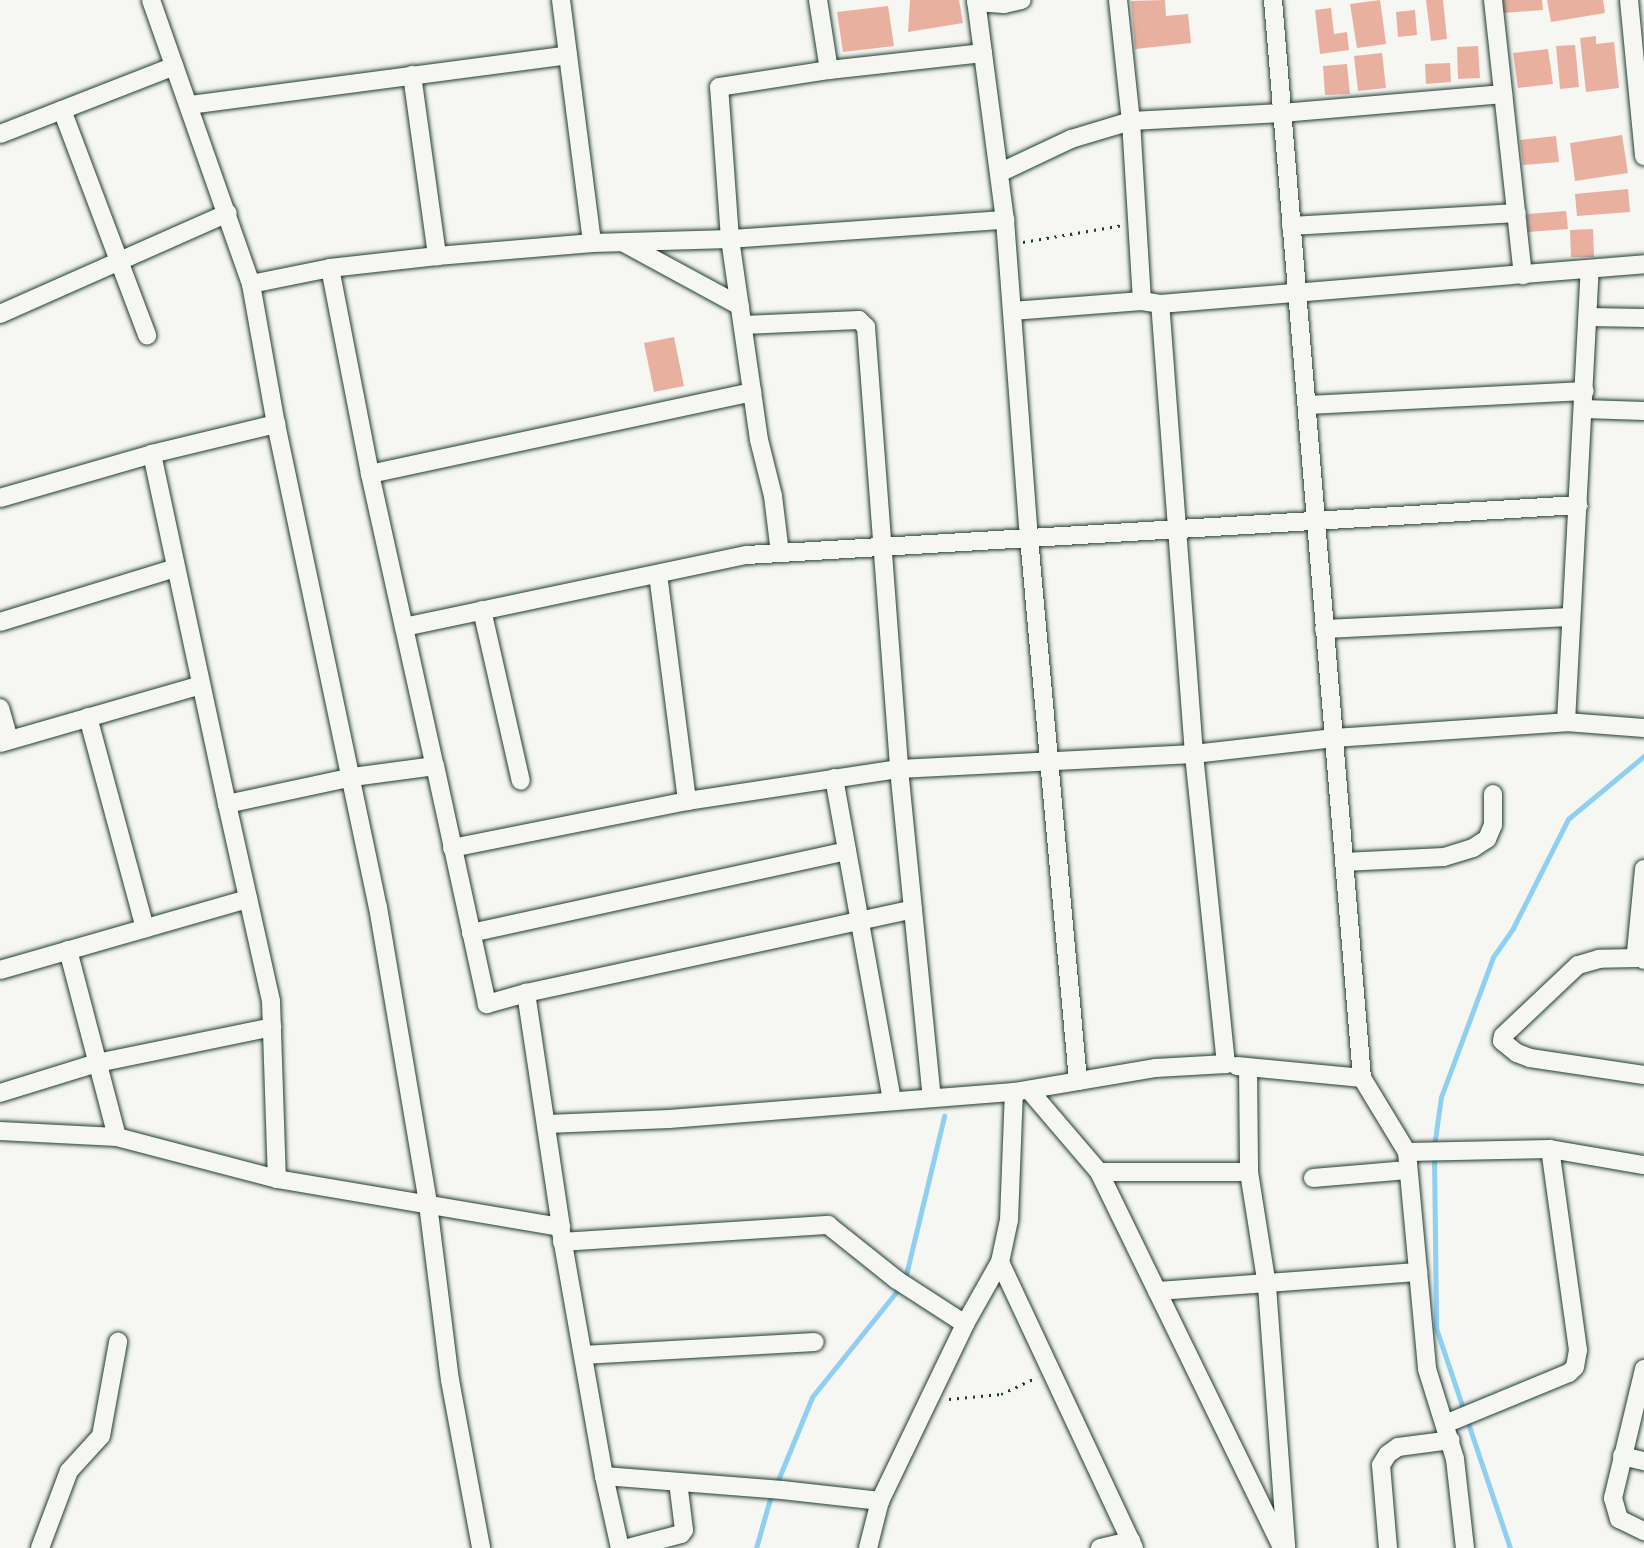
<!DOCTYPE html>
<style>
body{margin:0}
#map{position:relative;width:1644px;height:1548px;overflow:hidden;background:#f6f6f2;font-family:Mali,sans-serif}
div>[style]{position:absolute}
.stream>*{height:5px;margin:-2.5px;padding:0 2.5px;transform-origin:2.5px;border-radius:2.5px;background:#8fd0f0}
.building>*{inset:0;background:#e9b0a0}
.path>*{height:3px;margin-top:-1.5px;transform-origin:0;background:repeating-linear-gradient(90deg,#1f3d34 0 2px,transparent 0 8px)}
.roads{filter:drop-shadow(0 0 2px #1f3d34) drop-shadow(0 0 2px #1f3d34)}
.minor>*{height:18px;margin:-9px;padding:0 9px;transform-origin:9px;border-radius:9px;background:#f6f6f2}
span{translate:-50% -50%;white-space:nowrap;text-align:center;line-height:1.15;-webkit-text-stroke:6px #f6f6f2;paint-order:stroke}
</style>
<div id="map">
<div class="stream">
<i style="left:1434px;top:1146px;width:49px;rotate:-81.9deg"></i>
<i style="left:1441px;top:1097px;width:149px;rotate:-69.6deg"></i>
<i style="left:1493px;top:957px;width:35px;rotate:-55deg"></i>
<i style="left:1513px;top:928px;width:122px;rotate:-63.2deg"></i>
<i style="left:1568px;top:819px;width:99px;rotate:-39.7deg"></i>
<i style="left:1434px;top:1156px;width:172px;rotate:89.3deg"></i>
<i style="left:1436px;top:1328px;width:232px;rotate:71.4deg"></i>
<i style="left:905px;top:1279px;width:168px;rotate:-76.5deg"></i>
<i style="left:756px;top:1548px;width:48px;rotate:-74.2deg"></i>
<i style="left:769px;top:1502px;width:113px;rotate:-67.7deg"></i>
<i style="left:812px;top:1397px;width:141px;rotate:-51.3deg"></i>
</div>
<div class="building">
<i style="clip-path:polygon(910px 0,959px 0,963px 23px,908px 32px)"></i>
<i style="clip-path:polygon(1165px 0,1166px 16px,1188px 14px,1191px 43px,1135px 49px,1131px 1px)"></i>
<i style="clip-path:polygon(1380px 0,1386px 44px,1357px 48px,1350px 4px)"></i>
<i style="clip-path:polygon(1426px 0,1443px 0,1447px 39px,1431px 41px)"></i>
<i style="clip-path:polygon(1501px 0,1542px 0,1543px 10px,1502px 13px)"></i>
<i style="clip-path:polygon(1547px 0,1603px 0,1605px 13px,1551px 22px)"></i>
<i style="clip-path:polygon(888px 6px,894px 46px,843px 52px,837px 12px)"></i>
<i style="clip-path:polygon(1331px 8px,1334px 34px,1347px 32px,1349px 50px,1320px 54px,1315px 10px)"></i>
<i style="clip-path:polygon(1415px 10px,1417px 35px,1398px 37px,1396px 12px)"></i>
<i style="clip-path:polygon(1596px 36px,1596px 44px,1614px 42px,1619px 88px,1586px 92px,1580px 38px)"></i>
<i style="clip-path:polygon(1575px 45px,1579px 87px,1560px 89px,1556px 46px)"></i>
<i style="clip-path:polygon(1478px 46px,1480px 78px,1458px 79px,1457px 47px)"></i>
<i style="clip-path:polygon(1548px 49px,1553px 84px,1518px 88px,1513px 53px)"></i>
<i style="clip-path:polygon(1382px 53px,1386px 88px,1358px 91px,1354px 56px)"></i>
<i style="clip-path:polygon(1450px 63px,1451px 82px,1426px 84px,1425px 64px)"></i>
<i style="clip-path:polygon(1347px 64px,1350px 94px,1325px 95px,1323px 66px)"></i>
<i style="clip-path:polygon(1622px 135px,1628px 173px,1575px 181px,1570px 143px)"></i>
<i style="clip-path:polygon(1556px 136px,1559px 162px,1523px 165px,1520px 140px)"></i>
<i style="clip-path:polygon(1628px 189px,1630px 212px,1577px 216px,1575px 194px)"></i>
<i style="clip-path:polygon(1566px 211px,1568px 229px,1528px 232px,1527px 214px)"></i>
<i style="clip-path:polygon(1593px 229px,1594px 257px,1571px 257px,1570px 230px)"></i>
<i style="clip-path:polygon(674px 337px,684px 386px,654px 392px,644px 343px)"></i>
</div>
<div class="path">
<i style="left:1023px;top:242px;width:100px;rotate:-9.7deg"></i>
<i style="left:949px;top:1399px;width:52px;rotate:-5.5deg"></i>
<i style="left:1001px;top:1394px;width:40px;rotate:-25deg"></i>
</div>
<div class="roads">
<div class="minor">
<i style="left:151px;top:0;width:301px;rotate:70.6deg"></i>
<i style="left:251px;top:284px;width:142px;rotate:79.9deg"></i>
<i style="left:276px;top:424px;width:494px;rotate:78.1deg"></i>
<i style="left:378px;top:907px;width:301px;rotate:80.4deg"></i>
<i style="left:428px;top:1204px;width:177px;rotate:82.9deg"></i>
<i style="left:450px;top:1380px;width:171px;rotate:79.5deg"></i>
<i style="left:561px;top:0;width:245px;rotate:82.7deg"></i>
<i style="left:818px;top:0;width:71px;rotate:81.1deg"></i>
<i style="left:829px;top:70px;width:155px;rotate:-6.3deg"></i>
<i style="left:976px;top:0;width:222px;rotate:82.5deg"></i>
<i style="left:1005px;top:220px;width:319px;rotate:85.7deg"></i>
<i style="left:1029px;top:538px;width:545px;rotate:84.84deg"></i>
<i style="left:1118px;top:0;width:122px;rotate:83.9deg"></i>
<i style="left:1131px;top:121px;width:180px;rotate:86.5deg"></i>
<i style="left:1273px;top:0;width:1082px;rotate:85.28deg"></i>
<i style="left:1362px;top:1078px;width:87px;rotate:58.7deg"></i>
<i style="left:1407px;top:1152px;width:143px;rotate:-1.2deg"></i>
<i style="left:1550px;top:1149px;width:95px;rotate:9.7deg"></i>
<i style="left:1493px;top:0;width:277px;rotate:83.8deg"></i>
<i style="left:1629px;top:0;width:157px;rotate:84.5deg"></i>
<i style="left:976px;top:2px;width:28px;rotate:4deg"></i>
<i style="left:1004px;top:4px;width:18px;rotate:-13deg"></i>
<i style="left:412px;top:75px;width:183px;rotate:82.1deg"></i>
<i style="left:190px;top:105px;width:381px;rotate:-7.5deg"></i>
<i style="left:62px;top:110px;width:241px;rotate:69.3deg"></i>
<i style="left:0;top:134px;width:187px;rotate:-21.3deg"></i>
<i style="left:999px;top:173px;width:80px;rotate:-25.3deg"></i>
<i style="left:1071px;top:139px;width:63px;rotate:-16.7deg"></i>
<i style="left:1131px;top:121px;width:151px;rotate:-3deg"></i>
<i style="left:1282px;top:113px;width:222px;rotate:-4.9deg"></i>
<i style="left:1291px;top:226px;width:226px;rotate:-3.3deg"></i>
<i style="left:624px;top:243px;width:132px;rotate:28.5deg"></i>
<i style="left:330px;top:268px;width:210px;rotate:79deg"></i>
<i style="left:370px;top:474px;width:299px;rotate:77.5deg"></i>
<i style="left:251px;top:284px;width:81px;rotate:-11.4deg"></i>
<i style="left:330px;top:268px;width:108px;rotate:-6.4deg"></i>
<i style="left:437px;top:256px;width:156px;rotate:-4.8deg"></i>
<i style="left:592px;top:243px;width:138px;rotate:-1.7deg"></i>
<i style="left:730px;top:239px;width:276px;rotate:-4deg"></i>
<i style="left:1012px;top:311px;width:130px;rotate:-4.4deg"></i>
<i style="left:1142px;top:301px;width:18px;rotate:9deg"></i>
<i style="left:1160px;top:304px;width:486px;rotate:-4.7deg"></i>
<i style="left:0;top:314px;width:249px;rotate:-23.9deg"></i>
<i style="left:1588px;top:317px;width:56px;rotate:1deg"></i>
<i style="left:743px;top:325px;width:116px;rotate:-2.5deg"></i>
<i style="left:859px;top:320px;width:10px;rotate:45deg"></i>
<i style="left:866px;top:327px;width:443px;rotate:85.7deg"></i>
<i style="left:899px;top:769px;width:330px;rotate:84.3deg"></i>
<i style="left:1308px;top:405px;width:277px;rotate:-2.9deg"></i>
<i style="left:1584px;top:409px;width:60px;rotate:1.9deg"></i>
<i style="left:370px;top:474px;width:391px;rotate:-12.1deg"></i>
<i style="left:0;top:498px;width:158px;rotate:-16.1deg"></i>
<i style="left:780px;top:553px;width:57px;rotate:-97deg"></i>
<i style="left:773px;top:496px;width:58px;rotate:-104deg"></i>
<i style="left:759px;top:440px;width:203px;rotate:-98.2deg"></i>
<i style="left:730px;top:239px;width:152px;rotate:-94.1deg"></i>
<i style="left:719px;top:87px;width:111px;rotate:-8.8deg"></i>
<i style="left:658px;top:574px;width:229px;rotate:82.7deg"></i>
<i style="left:482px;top:610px;width:175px;rotate:77.2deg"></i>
<i style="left:0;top:622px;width:184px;rotate:-17.1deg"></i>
<i style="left:404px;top:627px;width:350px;rotate:-11.9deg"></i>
<i style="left:747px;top:555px;width:833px;rotate:-3.44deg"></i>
<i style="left:1324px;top:629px;width:247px;rotate:-2.8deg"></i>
<i style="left:0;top:708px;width:33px;rotate:74deg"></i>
<i style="left:88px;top:717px;width:219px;rotate:74.9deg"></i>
<i style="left:1566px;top:722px;width:453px;rotate:-87deg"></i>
<i style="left:0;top:743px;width:209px;rotate:-16.1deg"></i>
<i style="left:834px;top:778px;width:328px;rotate:79.8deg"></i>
<i style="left:227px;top:804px;width:202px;rotate:77.4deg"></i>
<i style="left:271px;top:1001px;width:178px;rotate:88.1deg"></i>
<i style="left:277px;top:1179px;width:288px;rotate:9.6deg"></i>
<i style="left:561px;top:1227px;width:237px;rotate:-98.5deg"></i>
<i style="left:526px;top:993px;width:41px;rotate:164.2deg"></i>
<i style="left:487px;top:1004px;width:244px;rotate:-102.3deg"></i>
<i style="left:435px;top:766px;width:83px;rotate:172.4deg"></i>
<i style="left:353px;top:777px;width:129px;rotate:167.9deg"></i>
<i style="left:227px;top:804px;width:358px;rotate:-102.1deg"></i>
<i style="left:152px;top:454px;width:128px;rotate:-13.6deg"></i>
<i style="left:452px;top:848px;width:240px;rotate:-11.3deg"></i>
<i style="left:687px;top:801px;width:214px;rotate:-8.6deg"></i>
<i style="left:899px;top:769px;width:295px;rotate:-2.9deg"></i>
<i style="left:1194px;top:754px;width:141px;rotate:-6.5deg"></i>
<i style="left:1334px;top:738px;width:233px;rotate:-3.9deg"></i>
<i style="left:1566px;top:722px;width:78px;rotate:4.4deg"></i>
<i style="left:1344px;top:862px;width:100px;rotate:-2.9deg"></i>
<i style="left:1444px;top:857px;width:30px;rotate:-17deg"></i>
<i style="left:1473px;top:848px;width:17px;rotate:-33deg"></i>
<i style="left:1487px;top:839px;width:15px;rotate:-67deg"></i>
<i style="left:1493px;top:825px;width:31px;rotate:-90deg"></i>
<i style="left:1644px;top:869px;width:83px;rotate:95.5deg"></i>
<i style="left:1636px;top:952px;width:11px;rotate:45deg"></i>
<i style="left:471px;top:933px;width:385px;rotate:-12.3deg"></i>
<i style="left:68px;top:950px;width:193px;rotate:75.3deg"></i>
<i style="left:1638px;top:958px;width:39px;rotate:179deg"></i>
<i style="left:1599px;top:959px;width:22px;rotate:164deg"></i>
<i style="left:1578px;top:965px;width:103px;rotate:136.6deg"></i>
<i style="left:1503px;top:1036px;width:5px;rotate:101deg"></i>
<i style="left:1502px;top:1041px;width:19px;rotate:39deg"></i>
<i style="left:1517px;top:1053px;width:14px;rotate:21deg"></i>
<i style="left:1530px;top:1058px;width:115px;rotate:8.5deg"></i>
<i style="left:0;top:970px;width:258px;rotate:-16deg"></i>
<i style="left:526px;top:993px;width:396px;rotate:-12.2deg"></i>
<i style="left:1237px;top:1066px;width:126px;rotate:5.5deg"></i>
<i style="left:1248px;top:1068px;width:104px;rotate:89.4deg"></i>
<i style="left:1249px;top:1172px;width:115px;rotate:81deg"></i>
<i style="left:1267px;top:1286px;width:262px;rotate:85.8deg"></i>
<i style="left:1029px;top:1090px;width:108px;rotate:49.5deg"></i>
<i style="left:1099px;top:1172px;width:418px;rotate:64deg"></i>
<i style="left:0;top:1093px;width:102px;rotate:-17.2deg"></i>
<i style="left:97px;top:1063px;width:179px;rotate:-11.6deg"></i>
<i style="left:547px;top:1124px;width:122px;rotate:-2.3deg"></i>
<i style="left:669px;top:1119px;width:346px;rotate:-4.5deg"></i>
<i style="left:1014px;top:1092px;width:144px;rotate:-9.6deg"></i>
<i style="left:1156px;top:1068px;width:70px;rotate:-3.3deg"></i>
<i style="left:1226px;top:1064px;width:312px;rotate:-95.9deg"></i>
<i style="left:1194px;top:754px;width:451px;rotate:-94.3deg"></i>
<i style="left:0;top:1131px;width:117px;rotate:2.9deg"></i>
<i style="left:117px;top:1137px;width:165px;rotate:14.7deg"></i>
<i style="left:1407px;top:1152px;width:218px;rotate:84.7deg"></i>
<i style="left:1427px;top:1369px;width:94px;rotate:72.7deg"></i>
<i style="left:1455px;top:1459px;width:90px;rotate:83.6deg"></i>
<i style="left:1099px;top:1172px;width:150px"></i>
<i style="left:1313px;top:1178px;width:95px;rotate:-4.8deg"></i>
<i style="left:561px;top:1232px;width:248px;rotate:80deg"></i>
<i style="left:604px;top:1476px;width:74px;rotate:77.5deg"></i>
<i style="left:562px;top:1242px;width:267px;rotate:-3.7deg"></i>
<i style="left:828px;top:1225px;width:88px;rotate:38.6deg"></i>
<i style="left:897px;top:1280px;width:81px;rotate:32.9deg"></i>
<i style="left:1000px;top:1262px;width:316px;rotate:64.9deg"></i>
<i style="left:1157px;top:1291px;width:262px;rotate:-4.2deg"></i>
<i style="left:583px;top:1355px;width:232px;rotate:-3.2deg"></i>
<i style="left:1644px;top:1369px;width:133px;rotate:103.5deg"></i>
<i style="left:1613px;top:1498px;width:22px;rotate:74deg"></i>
<i style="left:1619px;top:1519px;width:28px;rotate:26deg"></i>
<i style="left:1445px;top:1424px;width:134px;rotate:-22.4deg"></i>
<i style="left:1569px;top:1373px;width:8px;rotate:-45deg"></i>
<i style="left:1575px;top:1367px;width:17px;rotate:-80deg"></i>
<i style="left:1578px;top:1350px;width:203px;rotate:-97.9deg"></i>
<i style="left:1622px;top:1456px;width:23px;rotate:13deg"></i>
<i style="left:604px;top:1476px;width:179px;rotate:4.5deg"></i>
<i style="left:782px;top:1490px;width:99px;rotate:6.4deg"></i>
<i style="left:40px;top:1548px;width:82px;rotate:-69.4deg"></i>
<i style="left:69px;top:1471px;width:47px;rotate:-47.6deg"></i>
<i style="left:101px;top:1436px;width:96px;rotate:-79.7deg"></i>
<i style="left:628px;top:1548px;width:55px;rotate:-14.8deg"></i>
<i style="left:681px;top:1534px;width:5px;rotate:-53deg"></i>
<i style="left:684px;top:1530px;width:48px;rotate:-97.1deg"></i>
<i style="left:868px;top:1548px;width:49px;rotate:-75.7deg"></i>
<i style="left:880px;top:1501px;width:196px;rotate:-64.3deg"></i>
<i style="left:965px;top:1324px;width:71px;rotate:-60.6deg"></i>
<i style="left:1000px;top:1262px;width:43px;rotate:-77.9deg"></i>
<i style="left:1009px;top:1220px;width:128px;rotate:-87.8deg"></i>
<i style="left:1100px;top:1548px;width:32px;rotate:-13deg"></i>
<i style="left:1388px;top:1548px;width:83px;rotate:-94.8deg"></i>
<i style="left:1381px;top:1465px;width:13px;rotate:-58deg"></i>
<i style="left:1388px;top:1454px;width:12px;rotate:-35deg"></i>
<i style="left:1398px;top:1447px;width:53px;rotate:-7.5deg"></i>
</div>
</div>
</div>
